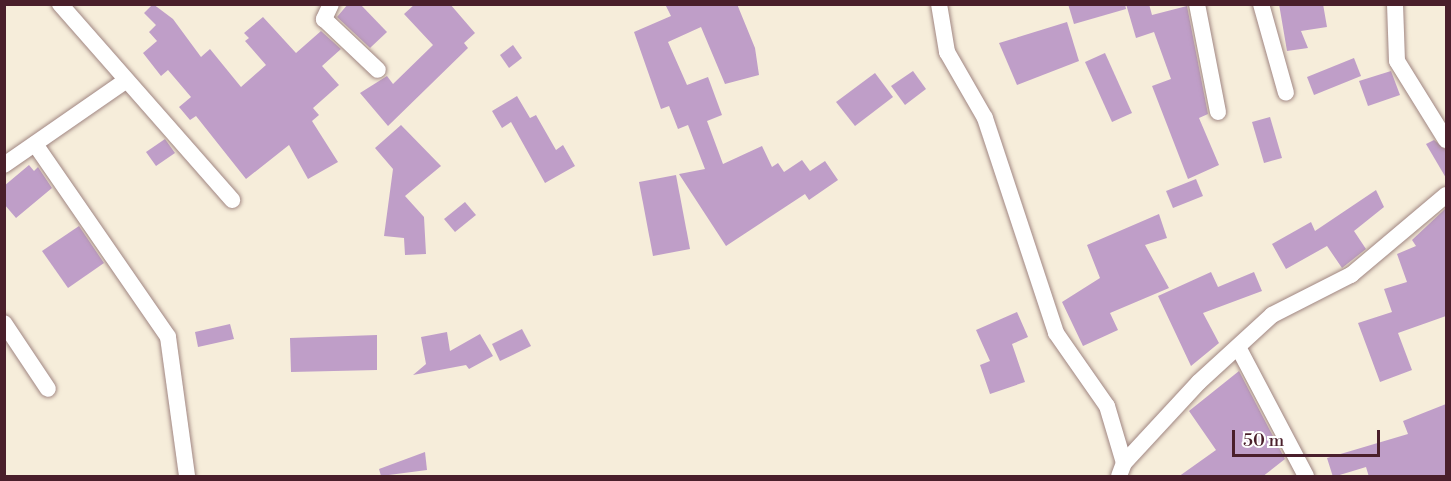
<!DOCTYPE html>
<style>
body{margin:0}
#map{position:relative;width:1451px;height:481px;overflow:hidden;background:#f6edda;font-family:"Libre Bodoni",serif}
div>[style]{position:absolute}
.building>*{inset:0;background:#bf9ec8}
.roads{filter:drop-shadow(0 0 2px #a08682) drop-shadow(0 0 2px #a08682)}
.street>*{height:16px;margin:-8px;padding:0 8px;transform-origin:8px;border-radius:8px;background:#fff}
span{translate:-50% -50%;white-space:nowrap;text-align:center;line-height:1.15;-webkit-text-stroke:5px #fff;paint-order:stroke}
.frame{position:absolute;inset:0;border:6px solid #4a1f2b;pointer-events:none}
.scale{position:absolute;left:1232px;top:430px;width:148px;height:27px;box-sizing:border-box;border:3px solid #4a1f2b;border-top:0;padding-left:8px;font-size:18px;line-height:21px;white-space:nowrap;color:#4a1f2b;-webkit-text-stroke:4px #fff;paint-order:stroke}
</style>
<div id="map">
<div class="building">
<i style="clip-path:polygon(153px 4px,173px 19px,201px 57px,210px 49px,241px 87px,266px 65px,245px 41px,249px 38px,244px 33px,263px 17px,296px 53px,321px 31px,341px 49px,322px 66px,339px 85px,313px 108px,319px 115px,312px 121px,338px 162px,308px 179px,289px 145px,246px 179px,196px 116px,190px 120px,179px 107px,191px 97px,168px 70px,161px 76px,143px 53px,157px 41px,149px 32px,156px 25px,144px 13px)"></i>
<i style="clip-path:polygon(348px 4px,360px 4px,387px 32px,370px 48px,337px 17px)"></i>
<i style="clip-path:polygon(415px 4px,450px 4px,475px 33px,464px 43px,468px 48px,388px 126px,360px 93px,387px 76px,393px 84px,433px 45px,404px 14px)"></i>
<i style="clip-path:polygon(665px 4px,737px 4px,755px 48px,759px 75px,725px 84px,701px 27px,668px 42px,687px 85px,708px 77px,722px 115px,707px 121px,723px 164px,762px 146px,772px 167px,778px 163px,784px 172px,802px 160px,810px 171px,825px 161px,838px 180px,809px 200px,805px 194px,726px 246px,679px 174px,705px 169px,688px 125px,678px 129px,669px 106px,661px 109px,634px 32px,671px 16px)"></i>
<i style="clip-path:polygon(1068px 4px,1125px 4px,1126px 9px,1074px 24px)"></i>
<i style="clip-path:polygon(1126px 4px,1149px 4px,1152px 15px,1187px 6px,1208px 114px,1199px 118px,1219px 165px,1188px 179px,1152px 86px,1171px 79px,1154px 32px,1136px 38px)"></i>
<i style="clip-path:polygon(1279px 4px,1323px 4px,1327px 27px,1301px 31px,1308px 48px,1287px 51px)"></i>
<i style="clip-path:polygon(1067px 22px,1079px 61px,1017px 85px,999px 43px)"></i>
<i style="clip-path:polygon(513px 45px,522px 58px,509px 68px,500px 55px)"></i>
<i style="clip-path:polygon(1105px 53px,1132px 113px,1112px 122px,1085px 62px)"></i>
<i style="clip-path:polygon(1354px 58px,1361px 76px,1314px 95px,1307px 77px)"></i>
<i style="clip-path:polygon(913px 71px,926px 89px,905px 105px,891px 86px)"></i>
<i style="clip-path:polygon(1391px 71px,1400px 95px,1368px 106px,1359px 81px)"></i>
<i style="clip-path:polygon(875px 73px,893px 97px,855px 126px,836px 102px)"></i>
<i style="clip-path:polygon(517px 96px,530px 118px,536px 115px,556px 150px,563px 145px,575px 166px,545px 183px,511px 122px,502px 128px,492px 111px)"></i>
<i style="clip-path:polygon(1270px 117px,1282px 158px,1264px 163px,1252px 122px)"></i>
<i style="clip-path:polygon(401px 125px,441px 166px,405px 196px,424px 217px,426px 254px,405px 255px,404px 238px,384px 236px,393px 169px,375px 148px)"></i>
<i style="clip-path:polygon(165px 139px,175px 153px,156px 166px,146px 152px)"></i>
<i style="clip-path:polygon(1434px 140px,1446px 150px,1446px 178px,1426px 144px)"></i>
<i style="clip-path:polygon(29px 165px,34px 171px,38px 167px,52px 188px,16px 218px,4px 204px,4px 186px)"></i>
<i style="clip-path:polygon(676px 175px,690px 249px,653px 256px,639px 182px)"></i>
<i style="clip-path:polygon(1196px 179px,1203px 196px,1173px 208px,1166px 191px)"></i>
<i style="clip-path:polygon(1376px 190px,1384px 207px,1354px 231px,1366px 249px,1342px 268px,1327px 246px,1286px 269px,1272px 244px,1311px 222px,1315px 231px)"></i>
<i style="clip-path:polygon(465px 202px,476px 215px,455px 232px,444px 219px)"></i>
<i style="clip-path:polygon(1446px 208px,1446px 316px,1398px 333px,1412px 370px,1380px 382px,1358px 323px,1392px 312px,1384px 289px,1407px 282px,1397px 254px,1416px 246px,1412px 240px)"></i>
<i style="clip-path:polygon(1159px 214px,1167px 238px,1145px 245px,1169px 288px,1110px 313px,1118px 330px,1083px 346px,1062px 302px,1100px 278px,1087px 245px)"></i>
<i style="clip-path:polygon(79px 226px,104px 263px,68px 288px,42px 251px)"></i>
<i style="clip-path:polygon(1211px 272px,1218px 287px,1254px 272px,1262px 291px,1203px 313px,1219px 343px,1191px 366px,1158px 296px)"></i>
<i style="clip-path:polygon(1017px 312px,1028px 337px,1012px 344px,1025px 382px,990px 394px,980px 365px,990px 361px,976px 330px)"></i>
<i style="clip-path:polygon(230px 324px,234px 339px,198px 347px,195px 332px)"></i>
<i style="clip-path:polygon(522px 329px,531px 346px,500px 361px,492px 344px)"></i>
<i style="clip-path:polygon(447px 332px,450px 351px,480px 334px,493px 356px,469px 369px,466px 365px,413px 375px,426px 364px,421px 337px)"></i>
<i style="clip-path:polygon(377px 335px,377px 370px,291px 372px,290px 338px)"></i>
<i style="clip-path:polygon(1239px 371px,1285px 459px,1262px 477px,1178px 477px,1216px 450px,1189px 411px)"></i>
<i style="clip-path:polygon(1446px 404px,1446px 477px,1369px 477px,1366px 467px,1333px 477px,1327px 458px,1408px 434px,1403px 421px)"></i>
<i style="clip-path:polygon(425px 452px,427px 470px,381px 476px,379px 469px)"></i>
</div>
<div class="roads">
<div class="street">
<i style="left:60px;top:4px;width:261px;rotate:48.7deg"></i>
<i style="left:331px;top:4px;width:17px;rotate:115deg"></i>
<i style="left:324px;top:19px;width:74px;rotate:43.4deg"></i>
<i style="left:939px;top:4px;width:49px;rotate:80.5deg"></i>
<i style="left:947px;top:52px;width:76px;rotate:60.1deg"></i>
<i style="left:985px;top:118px;width:226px;rotate:71.7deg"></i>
<i style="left:1056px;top:333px;width:89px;rotate:55.1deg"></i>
<i style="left:1107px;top:406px;width:59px;rotate:73.4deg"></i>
<i style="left:1197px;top:4px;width:110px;rotate:79deg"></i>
<i style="left:1261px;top:4px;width:92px;rotate:74.3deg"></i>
<i style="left:1395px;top:4px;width:57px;rotate:88deg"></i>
<i style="left:1397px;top:61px;width:93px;rotate:58.2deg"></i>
<i style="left:35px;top:144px;width:234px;rotate:55.4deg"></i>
<i style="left:168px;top:337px;width:140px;rotate:82.2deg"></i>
<i style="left:4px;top:165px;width:146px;rotate:-34.7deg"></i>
<i style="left:4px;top:323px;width:79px;rotate:56.3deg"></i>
<i style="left:1238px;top:347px;width:146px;rotate:62.2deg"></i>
<i style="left:1119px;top:476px;width:14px;rotate:-69deg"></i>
<i style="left:1124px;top:463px;width:110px;rotate:-47.2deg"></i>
<i style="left:1199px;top:382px;width:99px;rotate:-42.5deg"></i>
<i style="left:1272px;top:315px;width:89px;rotate:-26.9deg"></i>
<i style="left:1351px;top:275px;width:124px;rotate:-40.1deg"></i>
</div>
</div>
<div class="frame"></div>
<div class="scale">50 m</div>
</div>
